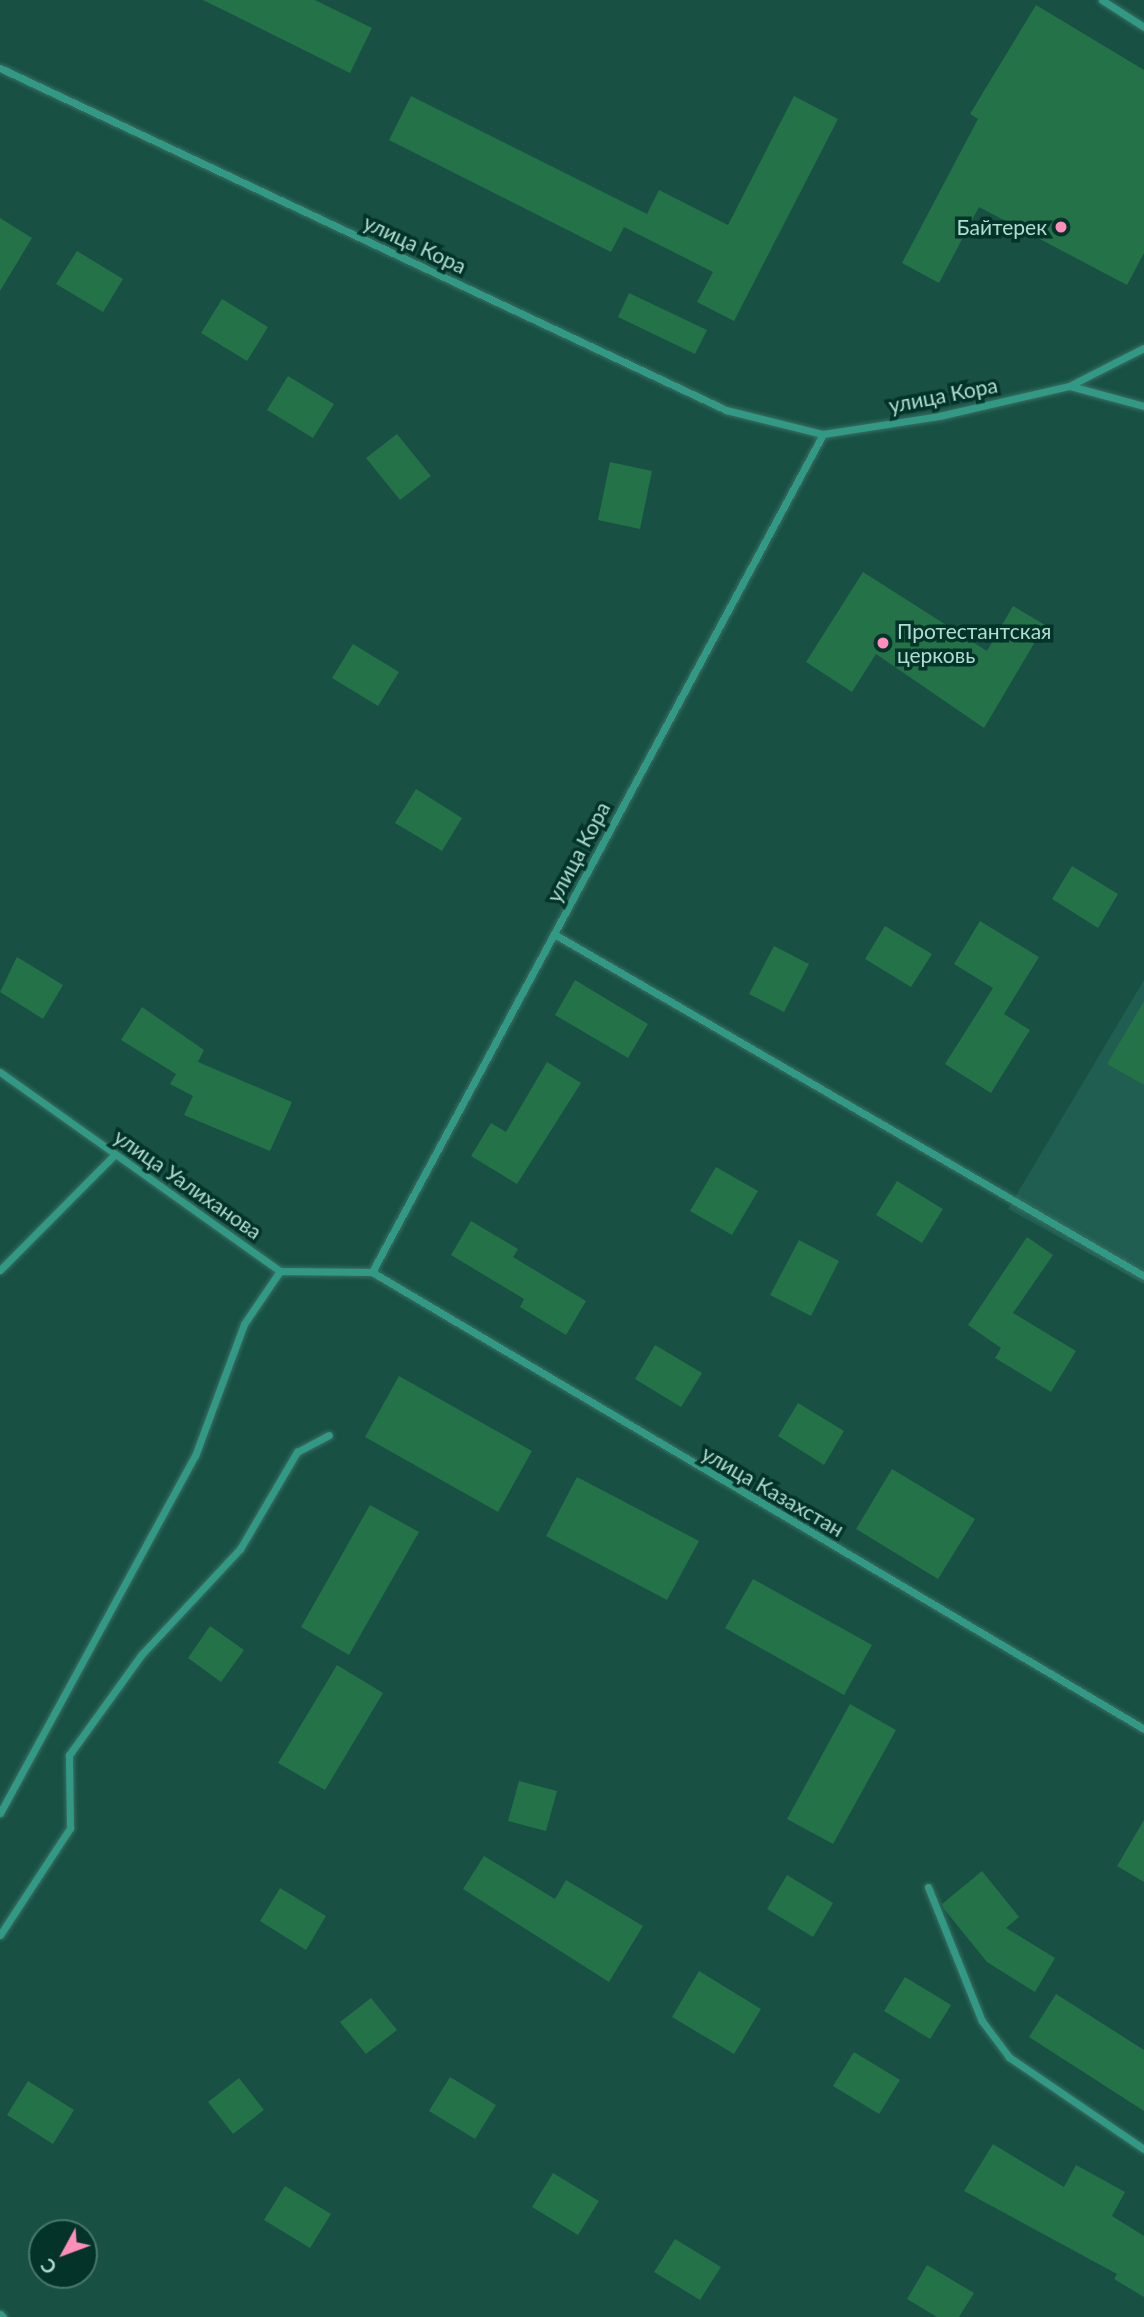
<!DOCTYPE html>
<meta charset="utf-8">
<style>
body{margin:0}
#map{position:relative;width:1144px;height:2317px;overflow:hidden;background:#185044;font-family:Lato,sans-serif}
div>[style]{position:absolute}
.built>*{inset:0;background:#1f5e51}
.building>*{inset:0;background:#237248}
.roads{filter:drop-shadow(0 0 2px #396f63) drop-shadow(0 0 2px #396f63)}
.minor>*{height:7px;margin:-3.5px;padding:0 3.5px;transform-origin:3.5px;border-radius:3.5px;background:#329a84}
.dots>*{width:19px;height:19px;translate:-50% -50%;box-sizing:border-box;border:4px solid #04332a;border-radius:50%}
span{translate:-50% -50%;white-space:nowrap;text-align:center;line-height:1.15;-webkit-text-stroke:7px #04332a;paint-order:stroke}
.poi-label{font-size:21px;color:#afddd0}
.right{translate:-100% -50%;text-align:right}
.left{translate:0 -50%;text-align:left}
.street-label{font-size:21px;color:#afddd0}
.north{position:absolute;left:28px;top:2219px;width:70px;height:70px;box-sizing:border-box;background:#04332a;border:2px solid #48776c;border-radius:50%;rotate:229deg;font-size:19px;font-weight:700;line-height:28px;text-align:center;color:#afddd0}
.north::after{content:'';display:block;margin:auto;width:24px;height:32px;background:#ff8eba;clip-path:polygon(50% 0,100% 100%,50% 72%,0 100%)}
</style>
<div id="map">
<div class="built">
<i style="clip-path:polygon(1144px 980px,1144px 1284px,1008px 1209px)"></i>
</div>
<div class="building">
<i style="clip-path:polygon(203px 0,315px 0,372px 28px,350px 73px)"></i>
<i style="clip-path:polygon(1036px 5px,1144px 70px,1144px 253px,1127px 285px,979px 207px,939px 283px,902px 263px,978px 119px,970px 114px)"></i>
<i style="clip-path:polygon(411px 96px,647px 214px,659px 190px,728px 225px,794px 96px,838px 119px,734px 321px,697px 302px,713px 272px,624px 227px,611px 252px,389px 140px)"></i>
<i style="clip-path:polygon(0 218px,32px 238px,0 291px)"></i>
<i style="clip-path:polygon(77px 251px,123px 279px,103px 312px,56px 284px)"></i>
<i style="clip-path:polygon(629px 293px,707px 330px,695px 354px,618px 317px)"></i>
<i style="clip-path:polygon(222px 299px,268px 327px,247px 361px,201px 333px)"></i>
<i style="clip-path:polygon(288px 376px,334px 404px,313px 438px,267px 410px)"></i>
<i style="clip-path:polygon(397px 434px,431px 476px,400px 500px,366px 458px)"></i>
<i style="clip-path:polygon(610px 462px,652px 471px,640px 529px,598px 520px)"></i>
<i style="clip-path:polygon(863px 572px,987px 651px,1013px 606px,1045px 625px,984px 728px,876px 654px,852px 692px,806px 662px)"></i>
<i style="clip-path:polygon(353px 644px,399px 672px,378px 706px,332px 678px)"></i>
<i style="clip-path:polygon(416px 789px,462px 818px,442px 851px,395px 823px)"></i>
<i style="clip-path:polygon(1072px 866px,1118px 894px,1098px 928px,1052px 899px)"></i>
<i style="clip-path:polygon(980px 921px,1039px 957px,1004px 1014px,1030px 1030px,991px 1093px,945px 1064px,993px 988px,954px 964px)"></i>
<i style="clip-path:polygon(885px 926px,932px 954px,911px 987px,865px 959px)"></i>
<i style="clip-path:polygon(774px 946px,809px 964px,784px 1012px,749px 994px)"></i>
<i style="clip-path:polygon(17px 957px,63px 985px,43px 1019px,0 992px)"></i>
<i style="clip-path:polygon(575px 980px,648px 1024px,628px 1058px,555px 1015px)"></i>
<i style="clip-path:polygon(1144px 1001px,1144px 1085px,1107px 1064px)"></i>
<i style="clip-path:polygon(142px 1007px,204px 1050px,198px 1062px,292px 1102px,270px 1151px,184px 1115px,193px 1096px,170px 1084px,176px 1074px,121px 1040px)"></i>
<i style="clip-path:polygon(547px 1062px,581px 1083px,517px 1184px,471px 1156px,491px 1123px,506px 1132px)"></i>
<i style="clip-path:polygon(716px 1167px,758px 1191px,732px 1235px,690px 1211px)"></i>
<i style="clip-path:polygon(897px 1181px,943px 1209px,922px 1243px,876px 1215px)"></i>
<i style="clip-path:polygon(471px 1221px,518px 1249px,513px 1257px,586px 1301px,566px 1335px,520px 1307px,524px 1299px,451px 1255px)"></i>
<i style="clip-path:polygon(1027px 1237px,1053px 1255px,1013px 1313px,1076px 1351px,1051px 1392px,995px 1358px,1001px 1348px,968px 1325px)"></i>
<i style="clip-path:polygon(799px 1240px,839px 1261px,811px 1316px,770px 1295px)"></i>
<i style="clip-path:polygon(655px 1345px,702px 1373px,681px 1407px,635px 1379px)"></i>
<i style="clip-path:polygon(399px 1376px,532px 1451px,498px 1512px,365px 1437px)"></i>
<i style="clip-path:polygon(798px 1403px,844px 1431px,824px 1465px,778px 1436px)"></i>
<i style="clip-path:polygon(892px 1469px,975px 1519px,938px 1579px,856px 1529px)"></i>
<i style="clip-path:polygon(577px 1477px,699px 1541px,667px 1600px,546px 1536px)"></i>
<i style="clip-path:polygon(370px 1505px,419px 1532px,349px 1655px,301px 1627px)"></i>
<i style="clip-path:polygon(753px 1579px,872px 1645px,844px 1695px,725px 1628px)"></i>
<i style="clip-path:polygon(210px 1626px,244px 1650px,221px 1682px,188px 1658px)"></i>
<i style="clip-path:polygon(337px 1665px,383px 1693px,325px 1790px,278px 1763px)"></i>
<i style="clip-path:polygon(850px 1704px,896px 1730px,833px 1844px,787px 1819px)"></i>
<i style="clip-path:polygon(519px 1781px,557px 1791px,546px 1831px,508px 1821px)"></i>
<i style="clip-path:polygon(1144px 1820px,1144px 1882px,1117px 1866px)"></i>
<i style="clip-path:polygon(484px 1856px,555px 1899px,566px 1880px,643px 1926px,609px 1982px,463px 1889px)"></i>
<i style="clip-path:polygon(982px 1871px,1019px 1917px,1006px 1928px,1055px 1958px,1035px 1992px,987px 1962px,944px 1909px,942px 1904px)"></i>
<i style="clip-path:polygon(787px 1875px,833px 1903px,813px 1937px,767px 1909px)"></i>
<i style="clip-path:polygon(280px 1888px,326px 1916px,306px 1950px,260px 1921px)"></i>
<i style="clip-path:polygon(699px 1971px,761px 2009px,734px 2054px,672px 2017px)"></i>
<i style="clip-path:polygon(905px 1977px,951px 2005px,930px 2039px,884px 2011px)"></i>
<i style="clip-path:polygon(1056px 1994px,1144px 2050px,1144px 2111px,1029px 2037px)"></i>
<i style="clip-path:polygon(371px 1998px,397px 2030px,366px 2054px,340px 2022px)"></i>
<i style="clip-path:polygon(854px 2052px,900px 2080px,879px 2114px,833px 2086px)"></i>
<i style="clip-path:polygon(450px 2077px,496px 2105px,475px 2139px,429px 2111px)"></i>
<i style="clip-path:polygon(239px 2078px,264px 2110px,233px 2134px,208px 2102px)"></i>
<i style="clip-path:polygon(28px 2081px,74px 2110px,53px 2144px,7px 2115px)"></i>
<i style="clip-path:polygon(993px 2144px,1064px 2187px,1076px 2165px,1125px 2192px,1112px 2216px,1144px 2236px,1144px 2297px,1114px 2279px,1117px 2274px,964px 2191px)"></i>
<i style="clip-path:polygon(553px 2173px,599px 2201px,578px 2235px,532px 2207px)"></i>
<i style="clip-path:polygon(285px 2186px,331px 2214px,310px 2248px,264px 2220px)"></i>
<i style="clip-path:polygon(675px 2239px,721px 2267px,700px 2300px,654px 2272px)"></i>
<i style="clip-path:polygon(927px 2265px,974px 2293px,959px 2317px,937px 2317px,907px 2299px)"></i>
</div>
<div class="roads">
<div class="minor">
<i style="left:1102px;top:0;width:50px;rotate:32.7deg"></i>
<i style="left:0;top:68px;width:803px;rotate:25.22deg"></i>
<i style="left:726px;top:410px;width:100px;rotate:13.9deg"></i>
<i style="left:823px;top:434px;width:117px;rotate:-8.8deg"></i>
<i style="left:939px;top:416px;width:133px;rotate:-13deg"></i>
<i style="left:1069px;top:386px;width:84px;rotate:-26.9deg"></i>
<i style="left:1070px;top:386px;width:77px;rotate:15.1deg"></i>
<i style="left:823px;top:434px;width:952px;rotate:118.29deg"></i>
<i style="left:372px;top:1272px;width:897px;rotate:30.62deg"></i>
<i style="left:554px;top:934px;width:682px;rotate:30.1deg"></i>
<i style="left:0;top:1072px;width:344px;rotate:35.4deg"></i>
<i style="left:280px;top:1271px;width:92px;rotate:0.6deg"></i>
<i style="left:0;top:1270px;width:163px;rotate:-45.2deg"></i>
<i style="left:0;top:1813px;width:407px;rotate:-61.4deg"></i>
<i style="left:195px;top:1456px;width:141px;rotate:-69.6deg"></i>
<i style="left:244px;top:1324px;width:64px;rotate:-55.8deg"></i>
<i style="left:928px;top:1887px;width:144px;rotate:68.1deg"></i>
<i style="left:982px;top:2021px;width:45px;rotate:53.1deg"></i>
<i style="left:1009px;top:2057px;width:163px;rotate:34.3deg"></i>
<i style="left:0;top:1935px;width:128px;rotate:-56.8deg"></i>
<i style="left:70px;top:1828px;width:73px;rotate:-90.8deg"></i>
<i style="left:69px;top:1755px;width:123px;rotate:-54.2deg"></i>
<i style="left:141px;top:1655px;width:145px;rotate:-47deg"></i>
<i style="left:240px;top:1549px;width:113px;rotate:-59.6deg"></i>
<i style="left:297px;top:1452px;width:36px;rotate:-28deg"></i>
<i style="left:0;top:2314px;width:4px;rotate:45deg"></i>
</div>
</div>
<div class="dots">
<i style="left:1061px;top:227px;background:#ff8eba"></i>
<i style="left:883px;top:643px;background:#ff8eba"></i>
</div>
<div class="poi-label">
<span class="right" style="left:1047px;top:227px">Байтерек</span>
<span class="left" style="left:897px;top:643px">Протестантская<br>церковь</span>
</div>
<div class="street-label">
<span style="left:415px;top:244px;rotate:25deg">улица Кора</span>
<span style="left:943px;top:395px;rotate:-11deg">улица Кора</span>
<span style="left:578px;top:852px;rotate:-62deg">улица Кора</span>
<span style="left:188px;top:1184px;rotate:35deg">улица Уалиханова</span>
<span style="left:773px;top:1491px;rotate:30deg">улица Казахстан</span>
</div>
<div class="north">С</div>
</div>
